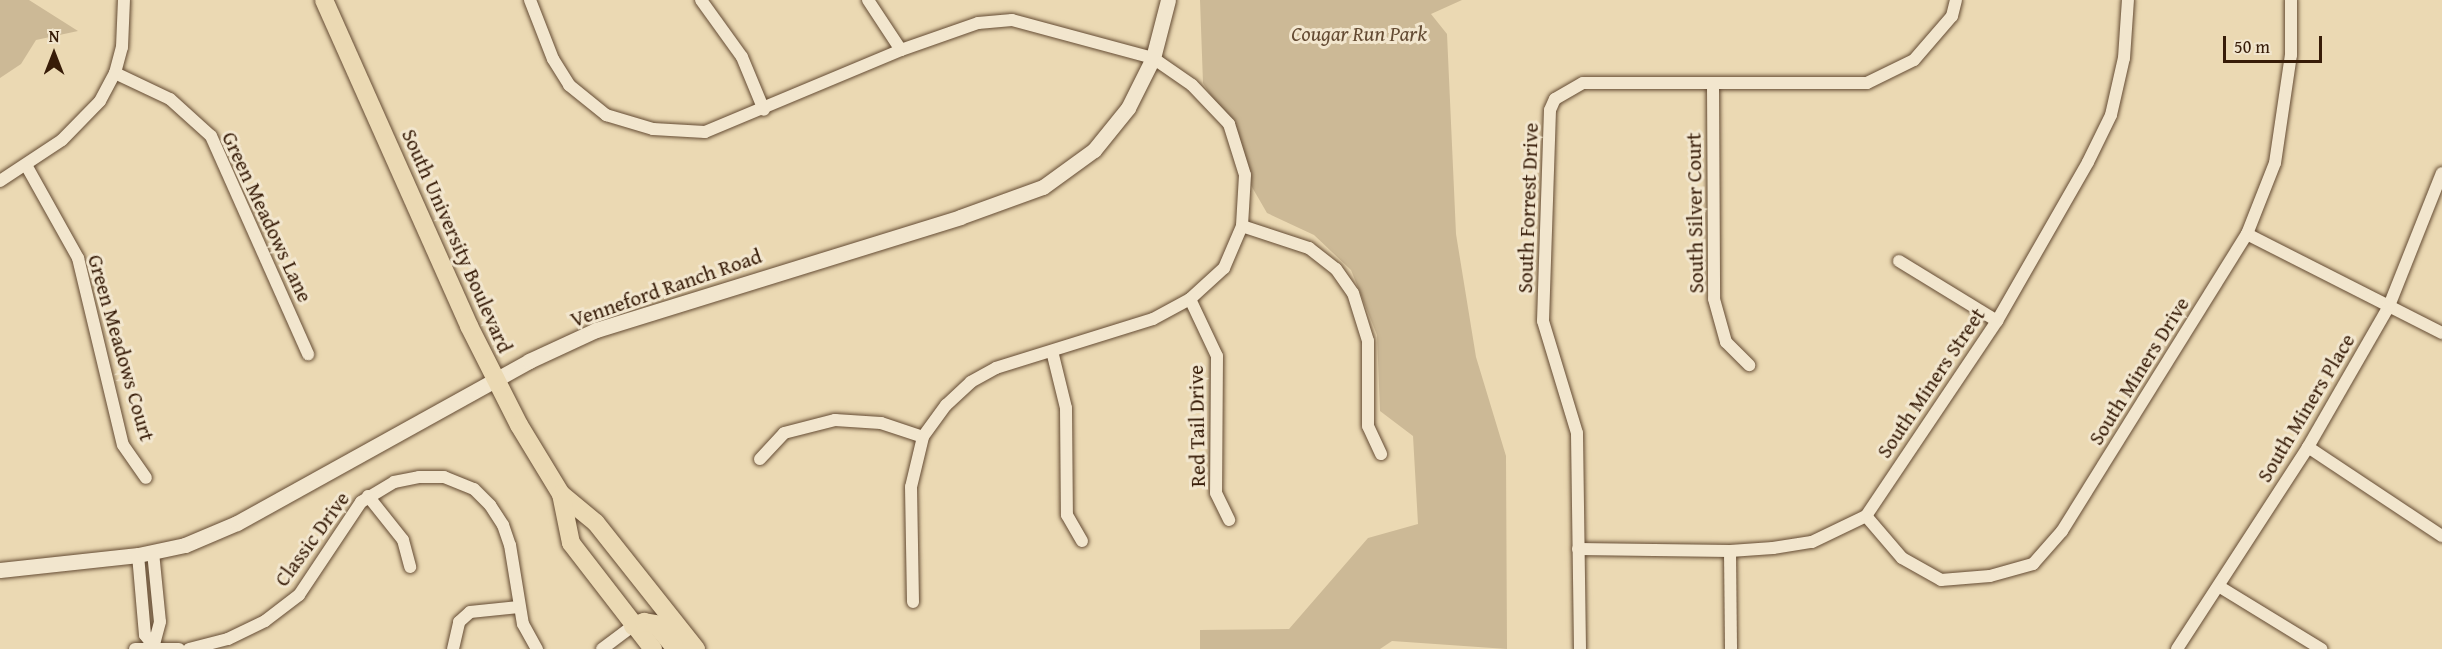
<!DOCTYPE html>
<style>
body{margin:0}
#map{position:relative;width:2442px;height:649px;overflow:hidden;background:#ebd9b3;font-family:"Gentium Book Plus",serif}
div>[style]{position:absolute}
.green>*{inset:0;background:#ccb996}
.roads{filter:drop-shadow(0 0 2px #644b33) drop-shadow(0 0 2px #644b33)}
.minor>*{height:12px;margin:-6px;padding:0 6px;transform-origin:6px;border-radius:6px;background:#f2e6ce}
.tertiary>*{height:15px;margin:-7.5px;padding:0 7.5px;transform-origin:7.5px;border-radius:7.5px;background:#f2e6ce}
.primary>*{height:18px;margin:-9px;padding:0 9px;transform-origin:9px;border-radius:9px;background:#ebd9b3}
span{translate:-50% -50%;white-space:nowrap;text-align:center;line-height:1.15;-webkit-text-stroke:6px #f2e6ce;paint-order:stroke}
.park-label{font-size:21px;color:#644b33;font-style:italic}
.street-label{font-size:21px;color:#371c08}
.north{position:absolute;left:24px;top:24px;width:60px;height:60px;-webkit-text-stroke:4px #f2e6ce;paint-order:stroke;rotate:0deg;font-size:16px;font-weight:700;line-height:24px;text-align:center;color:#371c08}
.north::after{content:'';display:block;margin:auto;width:21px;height:27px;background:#371c08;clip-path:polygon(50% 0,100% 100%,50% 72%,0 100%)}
.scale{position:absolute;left:2223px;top:36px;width:99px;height:27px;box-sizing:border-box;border:3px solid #371c08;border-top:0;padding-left:8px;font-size:18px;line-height:21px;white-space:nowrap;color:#371c08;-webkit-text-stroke:4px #f2e6ce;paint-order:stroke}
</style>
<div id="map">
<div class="green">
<i style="clip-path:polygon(0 0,29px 0,78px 31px,36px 40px,21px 64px,0 78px)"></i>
<i style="clip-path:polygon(1200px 0,1462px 0,1431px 14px,1447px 34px,1456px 234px,1476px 357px,1506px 456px,1507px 649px,1392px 641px,1380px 649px,1200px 649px,1200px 630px,1289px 629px,1368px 538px,1418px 524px,1413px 436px,1380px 411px,1377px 335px,1351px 270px,1314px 235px,1267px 213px,1245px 175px,1229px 124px,1203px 83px)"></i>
</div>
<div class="roads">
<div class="minor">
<i style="left:530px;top:0;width:63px;rotate:68.7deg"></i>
<i style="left:553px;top:59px;width:31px;rotate:58deg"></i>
<i style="left:569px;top:85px;width:48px;rotate:39deg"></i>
<i style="left:606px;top:115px;width:49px;rotate:16.6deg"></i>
<i style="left:653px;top:129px;width:52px;rotate:3.3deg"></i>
<i style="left:705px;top:132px;width:212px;rotate:-22.7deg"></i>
<i style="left:901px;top:50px;width:82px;rotate:-19.3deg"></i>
<i style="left:978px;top:23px;width:34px;rotate:-5deg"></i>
<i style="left:1012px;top:20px;width:146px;rotate:15.1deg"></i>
<i style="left:1153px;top:58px;width:47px;rotate:34.7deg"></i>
<i style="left:1192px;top:85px;width:54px;rotate:46.5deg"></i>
<i style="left:1229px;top:124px;width:53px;rotate:72.6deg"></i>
<i style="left:1245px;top:175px;width:51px;rotate:93.4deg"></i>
<i style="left:1242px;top:226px;width:46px;rotate:113.2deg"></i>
<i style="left:1224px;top:268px;width:46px;rotate:137.6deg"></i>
<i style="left:1190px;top:299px;width:42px;rotate:151.6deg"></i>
<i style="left:1153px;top:319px;width:164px;rotate:162.7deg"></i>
<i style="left:996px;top:368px;width:29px;rotate:151deg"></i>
<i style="left:971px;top:382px;width:34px;rotate:137deg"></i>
<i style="left:946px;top:405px;width:39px;rotate:126deg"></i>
<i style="left:923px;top:437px;width:51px;rotate:103.5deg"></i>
<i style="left:911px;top:487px;width:115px;rotate:89deg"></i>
<i style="left:701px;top:0;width:70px;rotate:54.3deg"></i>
<i style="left:742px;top:57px;width:57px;rotate:67.5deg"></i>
<i style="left:868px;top:0;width:60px;rotate:56.6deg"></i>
<i style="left:115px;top:73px;width:61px;rotate:25.3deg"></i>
<i style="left:170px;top:99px;width:55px;rotate:42.1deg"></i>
<i style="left:211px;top:136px;width:239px;rotate:66deg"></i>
<i style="left:1713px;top:85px;width:214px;rotate:89.7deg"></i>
<i style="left:1714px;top:299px;width:45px;rotate:74.4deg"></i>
<i style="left:1726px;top:342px;width:33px;rotate:45deg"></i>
<i style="left:26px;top:165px;width:107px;rotate:60.8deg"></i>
<i style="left:78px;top:258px;width:192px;rotate:76.5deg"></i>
<i style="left:123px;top:445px;width:40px;rotate:55.1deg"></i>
<i style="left:0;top:181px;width:74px;rotate:-33.5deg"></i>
<i style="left:62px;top:140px;width:54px;rotate:-45.7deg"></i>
<i style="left:100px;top:101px;width:32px;rotate:-62deg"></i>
<i style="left:115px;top:73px;width:27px;rotate:-75deg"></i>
<i style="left:122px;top:47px;width:47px;rotate:-87.6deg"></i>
<i style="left:1242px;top:226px;width:71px;rotate:18.2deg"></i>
<i style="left:1309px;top:248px;width:34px;rotate:38deg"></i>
<i style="left:1336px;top:269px;width:29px;rotate:55deg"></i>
<i style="left:1353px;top:293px;width:50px;rotate:72.6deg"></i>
<i style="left:1368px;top:341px;width:85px;rotate:90deg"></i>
<i style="left:1368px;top:426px;width:31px;rotate:65deg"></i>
<i style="left:2247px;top:234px;width:219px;rotate:26.9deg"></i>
<i style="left:1899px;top:261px;width:115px;rotate:31.5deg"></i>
<i style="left:1190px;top:299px;width:63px;rotate:64.7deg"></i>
<i style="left:1217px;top:356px;width:137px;rotate:90.4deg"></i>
<i style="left:1216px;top:493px;width:30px;rotate:64deg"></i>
<i style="left:1052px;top:351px;width:59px;rotate:76.2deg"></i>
<i style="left:1066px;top:408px;width:107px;rotate:89.5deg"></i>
<i style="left:1067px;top:515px;width:30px;rotate:60deg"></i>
<i style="left:2308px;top:447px;width:161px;rotate:33.6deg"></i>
<i style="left:760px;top:459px;width:35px;rotate:-47deg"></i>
<i style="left:784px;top:433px;width:53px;rotate:-14.3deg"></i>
<i style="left:835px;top:420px;width:46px;rotate:3.7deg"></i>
<i style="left:881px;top:423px;width:44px;rotate:18.4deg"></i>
<i style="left:368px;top:496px;width:56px;rotate:51.5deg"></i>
<i style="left:403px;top:540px;width:28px;rotate:75deg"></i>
<i style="left:1866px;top:516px;width:55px;rotate:49.4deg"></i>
<i style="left:1902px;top:558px;width:45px;rotate:29.4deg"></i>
<i style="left:1941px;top:580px;width:49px;rotate:-4.7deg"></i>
<i style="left:1990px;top:576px;width:45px;rotate:-15.6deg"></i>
<i style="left:2033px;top:564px;width:44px;rotate:-48.7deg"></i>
<i style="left:2062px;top:531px;width:350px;rotate:-58.1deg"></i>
<i style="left:2247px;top:234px;width:76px;rotate:-68.5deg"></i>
<i style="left:2275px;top:163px;width:109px;rotate:-81.6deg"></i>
<i style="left:2291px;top:55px;width:55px;rotate:-90deg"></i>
<i style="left:1578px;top:549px;width:152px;rotate:0.8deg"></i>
<i style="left:1730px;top:551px;width:43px;rotate:-4deg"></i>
<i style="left:1773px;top:548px;width:39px;rotate:-9deg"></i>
<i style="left:1812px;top:542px;width:60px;rotate:-25.7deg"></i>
<i style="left:1866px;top:516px;width:235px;rotate:-56.1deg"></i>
<i style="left:1997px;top:321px;width:183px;rotate:-60.2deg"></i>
<i style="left:2088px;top:162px;width:52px;rotate:-63.9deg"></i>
<i style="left:2111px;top:115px;width:58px;rotate:-77.2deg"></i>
<i style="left:2124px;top:58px;width:58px;rotate:-86.1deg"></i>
<i style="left:1730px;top:551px;width:98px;rotate:89.4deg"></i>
<i style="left:153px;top:552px;width:70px;rotate:84.3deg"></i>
<i style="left:160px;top:622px;width:28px;rotate:105deg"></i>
<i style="left:138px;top:555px;width:80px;rotate:85deg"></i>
<i style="left:145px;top:635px;width:14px;rotate:51deg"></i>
<i style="left:2220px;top:587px;width:119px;rotate:31.5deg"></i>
<i style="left:135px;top:649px;width:44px"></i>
<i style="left:189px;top:649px;width:40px;rotate:-14.4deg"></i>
<i style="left:228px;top:639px;width:41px;rotate:-25.9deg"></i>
<i style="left:265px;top:621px;width:43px;rotate:-37.4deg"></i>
<i style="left:299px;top:595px;width:112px;rotate:-56.3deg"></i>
<i style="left:361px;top:502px;width:39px;rotate:-31deg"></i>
<i style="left:394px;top:482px;width:25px;rotate:-11deg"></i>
<i style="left:419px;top:477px;width:25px"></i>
<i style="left:444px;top:477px;width:32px;rotate:22deg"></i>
<i style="left:474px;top:489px;width:23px;rotate:45deg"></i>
<i style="left:490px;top:505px;width:24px;rotate:57deg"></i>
<i style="left:503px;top:525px;width:21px;rotate:71deg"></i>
<i style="left:510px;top:545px;width:80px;rotate:80.7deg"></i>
<i style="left:523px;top:624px;width:29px;rotate:61deg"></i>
<i style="left:453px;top:649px;width:28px;rotate:-77deg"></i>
<i style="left:459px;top:622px;width:15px;rotate:-42deg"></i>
<i style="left:470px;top:612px;width:49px;rotate:-5.8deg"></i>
<i style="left:602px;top:649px;width:39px;rotate:-37deg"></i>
<i style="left:1580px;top:649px;width:216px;rotate:-90.8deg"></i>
<i style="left:1577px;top:433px;width:117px;rotate:-106.9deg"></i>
<i style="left:1543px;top:321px;width:211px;rotate:-88.1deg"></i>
<i style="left:1550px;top:110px;width:12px;rotate:-66deg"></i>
<i style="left:1555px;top:99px;width:32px;rotate:-30deg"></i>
<i style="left:1583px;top:83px;width:284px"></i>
<i style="left:1867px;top:83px;width:52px;rotate:-26.1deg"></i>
<i style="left:1914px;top:60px;width:58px;rotate:-49.2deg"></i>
<i style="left:1952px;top:16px;width:16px;rotate:-76deg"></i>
<i style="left:2177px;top:649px;width:241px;rotate:-57deg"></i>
<i style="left:2308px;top:447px;width:163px;rotate:-60.1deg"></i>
<i style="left:2389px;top:306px;width:143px;rotate:-68.3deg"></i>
</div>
<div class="tertiary">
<i style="left:0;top:570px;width:139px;rotate:-6.2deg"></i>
<i style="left:138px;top:555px;width:48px;rotate:-12deg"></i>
<i style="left:185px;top:545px;width:56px;rotate:-22.9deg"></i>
<i style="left:237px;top:523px;width:334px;rotate:-29deg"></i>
<i style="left:529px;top:361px;width:74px;rotate:-24.8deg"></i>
<i style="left:596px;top:330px;width:381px;rotate:-17.2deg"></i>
<i style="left:960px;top:217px;width:88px;rotate:-19.9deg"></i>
<i style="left:1043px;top:187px;width:63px;rotate:-36deg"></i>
<i style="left:1094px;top:150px;width:54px;rotate:-51deg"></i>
<i style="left:1128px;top:108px;width:56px;rotate:-63.4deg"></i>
<i style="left:1153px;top:58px;width:60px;rotate:-75.5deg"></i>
</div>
<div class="primary">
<i style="left:324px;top:0;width:357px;rotate:66deg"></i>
<i style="left:469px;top:326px;width:111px;rotate:63.2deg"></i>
<i style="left:519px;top:425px;width:81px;rotate:58.7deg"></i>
<i style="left:561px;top:494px;width:45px;rotate:39.6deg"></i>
<i style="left:596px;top:523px;width:161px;rotate:51.6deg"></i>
<i style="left:561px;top:494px;width:50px;rotate:78.5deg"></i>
<i style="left:571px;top:543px;width:134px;rotate:52.3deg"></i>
<i style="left:633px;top:626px;width:12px;rotate:-20deg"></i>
<i style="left:644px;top:622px;width:11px;rotate:10deg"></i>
<i style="left:655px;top:624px;width:33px;rotate:50deg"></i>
</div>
</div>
<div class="park-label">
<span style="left:1359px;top:34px">Cougar Run Park</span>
</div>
<div class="street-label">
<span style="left:1528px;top:208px;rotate:-88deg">South Forrest Drive</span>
<span style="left:1695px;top:213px;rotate:-91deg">South Silver Court</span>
<span style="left:267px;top:217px;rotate:65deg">Green Meadows Lane</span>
<span style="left:457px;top:241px;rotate:66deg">South University Boulevard</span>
<span style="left:666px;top:288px;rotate:-19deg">Venneford Ranch Road</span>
<span style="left:121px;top:348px;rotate:74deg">Green Meadows Court</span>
<span style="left:2139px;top:371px;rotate:-58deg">South Miners Drive</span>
<span style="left:1931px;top:383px;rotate:-56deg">South Miners Street</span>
<span style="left:2306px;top:408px;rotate:-59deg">South Miners Place</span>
<span style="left:1197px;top:426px;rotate:-91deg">Red Tail Drive</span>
<span style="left:312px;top:539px;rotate:-54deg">Classic Drive</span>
</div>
<div class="north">N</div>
<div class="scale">50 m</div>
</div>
